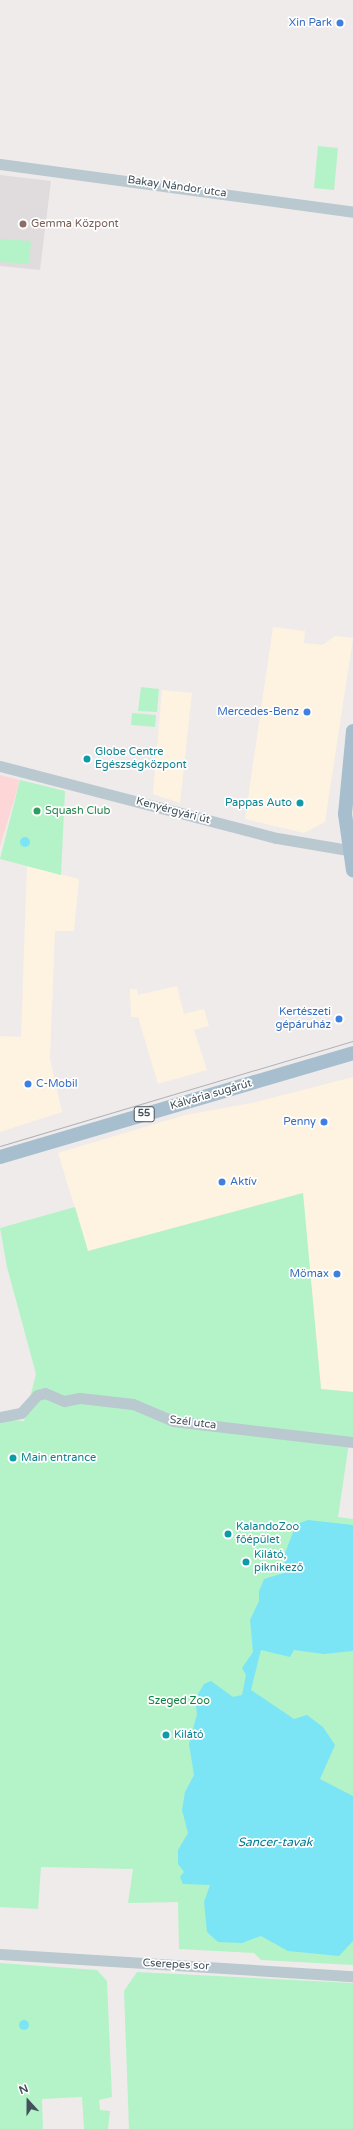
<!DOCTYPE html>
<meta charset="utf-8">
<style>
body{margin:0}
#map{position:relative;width:353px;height:2129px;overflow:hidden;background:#efebeb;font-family:"Varela Round",sans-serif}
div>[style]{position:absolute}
.commercial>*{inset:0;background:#fef3e0}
.education>*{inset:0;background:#e0dcdd}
.medical>*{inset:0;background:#fdd7d7}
.green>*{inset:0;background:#b3f3c7}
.water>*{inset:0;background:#7be5f5}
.round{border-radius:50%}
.minor>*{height:11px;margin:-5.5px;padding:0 5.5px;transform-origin:5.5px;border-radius:5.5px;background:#bac8d0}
.major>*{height:14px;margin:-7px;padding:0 7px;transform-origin:7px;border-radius:7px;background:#a7bece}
.tram>*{height:1px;margin:-0.5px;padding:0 0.5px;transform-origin:0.5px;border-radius:0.5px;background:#adb1b7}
.dots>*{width:11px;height:11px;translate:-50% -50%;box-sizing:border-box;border:2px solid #fff;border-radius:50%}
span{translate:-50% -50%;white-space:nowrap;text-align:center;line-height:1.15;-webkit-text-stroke:3.5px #fff;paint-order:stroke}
.shield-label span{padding:1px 3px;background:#fff;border:1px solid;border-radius:3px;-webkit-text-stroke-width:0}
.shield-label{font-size:10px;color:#42515b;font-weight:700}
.shop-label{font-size:11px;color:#366cbe}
.right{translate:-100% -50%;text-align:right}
.left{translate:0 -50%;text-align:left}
.street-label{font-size:11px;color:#42515b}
.education-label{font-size:11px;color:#785e54}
.culture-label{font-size:11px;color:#0d838f}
.leisure-label{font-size:11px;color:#27864d}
.park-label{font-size:11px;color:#0c823e}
.water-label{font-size:12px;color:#037d90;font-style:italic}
.north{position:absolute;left:8px;top:2081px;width:40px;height:40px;-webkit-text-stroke:3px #fff;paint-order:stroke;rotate:339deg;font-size:11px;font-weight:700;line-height:16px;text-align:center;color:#42515b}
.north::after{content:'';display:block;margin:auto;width:14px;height:18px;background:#42515b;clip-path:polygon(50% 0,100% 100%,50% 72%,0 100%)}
</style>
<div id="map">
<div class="commercial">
<i style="clip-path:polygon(273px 627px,305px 631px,304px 643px,323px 645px,335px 636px,353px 638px,325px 822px,304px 833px,245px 819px)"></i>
<i style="clip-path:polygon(162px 690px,192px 693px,180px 803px,153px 794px)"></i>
<i style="clip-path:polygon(27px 866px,79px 879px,74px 931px,55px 931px,50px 1059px,62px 1112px,0 1132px,0 1036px,21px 1037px)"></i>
<i style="clip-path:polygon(177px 986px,184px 1014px,204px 1009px,209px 1026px,194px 1030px,207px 1070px,158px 1084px,138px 1017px,131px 1017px,130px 989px,137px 989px,138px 995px)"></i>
<i style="clip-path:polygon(353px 1077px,353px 1392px,321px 1389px,303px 1193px,88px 1251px,58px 1153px,185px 1115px,252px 1103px)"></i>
</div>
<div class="education">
<i style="clip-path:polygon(0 175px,51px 181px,40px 270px,0 266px)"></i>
</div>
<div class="medical">
<i style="clip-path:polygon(0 775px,20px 780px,0 847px)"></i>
</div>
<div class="green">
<i style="clip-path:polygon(318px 146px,338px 148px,334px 190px,314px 188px)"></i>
<i style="clip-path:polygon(0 239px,31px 241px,29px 264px,0 262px)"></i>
<i style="clip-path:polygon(141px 687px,159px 689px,157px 712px,138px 711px)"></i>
<i style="clip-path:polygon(132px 713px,156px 715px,155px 727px,131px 725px)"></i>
<i style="clip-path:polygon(20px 780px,65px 791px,61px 875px,0 859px)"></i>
<i style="clip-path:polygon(303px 1193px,321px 1389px,353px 1392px,353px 1440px,349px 1443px,338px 1517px,353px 1519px,353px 1965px,261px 1960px,254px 1953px,179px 1949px,178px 1902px,128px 1903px,133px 1869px,41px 1867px,38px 1909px,0 1907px,0 1419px,24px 1421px,36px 1374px,7px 1267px,0 1228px,75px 1207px,88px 1251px)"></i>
<i style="clip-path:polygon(0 1963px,97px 1970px,107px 1981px,112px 2097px,99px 2100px,100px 2110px,110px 2111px,108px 2129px,84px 2129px,82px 2097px,42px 2099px,43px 2129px,0 2129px)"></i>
<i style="clip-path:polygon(137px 1972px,353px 1983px,353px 2129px,129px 2129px,124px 1991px)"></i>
</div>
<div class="water">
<i class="round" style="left:20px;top:837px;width:10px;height:10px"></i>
<i style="clip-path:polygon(308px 1520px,353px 1525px,353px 1651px,324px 1654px,294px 1650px,290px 1657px,261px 1650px,251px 1690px,294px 1719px,307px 1715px,323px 1727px,335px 1745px,320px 1779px,353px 1796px,353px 1941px,339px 1956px,288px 1951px,261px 1936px,242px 1943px,218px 1942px,207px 1932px,204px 1902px,210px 1885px,183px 1884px,180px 1877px,184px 1872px,178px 1864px,178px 1850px,188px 1833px,182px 1810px,185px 1792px,194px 1775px,189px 1744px,197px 1714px,195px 1699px,204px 1684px,211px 1681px,233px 1697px,242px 1695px,246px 1675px,242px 1668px,253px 1652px,250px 1620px,259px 1601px,259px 1591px,264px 1579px,284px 1573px,285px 1553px,294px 1530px,297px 1524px)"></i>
<i class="round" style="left:19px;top:2020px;width:10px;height:10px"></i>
</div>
<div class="minor">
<i style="left:0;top:164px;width:356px;rotate:7.7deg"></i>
<i style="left:0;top:766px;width:286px;rotate:14.6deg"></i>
<i style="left:277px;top:838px;width:72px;rotate:9.6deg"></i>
<i style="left:0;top:1417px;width:21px;rotate:-11deg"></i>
<i style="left:21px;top:1413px;width:24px;rotate:-48deg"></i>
<i style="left:37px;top:1395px;width:8px;rotate:-14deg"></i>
<i style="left:45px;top:1393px;width:21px;rotate:23deg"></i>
<i style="left:64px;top:1401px;width:16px;rotate:-11deg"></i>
<i style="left:80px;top:1398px;width:53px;rotate:6.5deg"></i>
<i style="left:133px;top:1404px;width:43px;rotate:23deg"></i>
<i style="left:173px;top:1421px;width:181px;rotate:6.7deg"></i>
<i style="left:0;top:1954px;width:354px;rotate:3.6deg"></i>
</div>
<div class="major">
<i style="left:353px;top:731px;width:83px;rotate:95.5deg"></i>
<i style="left:345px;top:814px;width:57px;rotate:81.9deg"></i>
<i style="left:0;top:1157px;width:368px;rotate:-16.4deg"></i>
</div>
<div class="tram">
<i style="left:0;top:1146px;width:368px;rotate:-16.6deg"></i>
</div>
<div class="dots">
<i style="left:340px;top:23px;background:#3f7fe0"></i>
<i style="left:23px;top:224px;background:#8d6e63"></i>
<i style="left:307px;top:712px;background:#3f7fe0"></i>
<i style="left:87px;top:759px;background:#0f9aa8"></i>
<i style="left:300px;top:803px;background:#0f9aa8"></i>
<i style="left:37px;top:811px;background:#2e9e5b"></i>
<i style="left:339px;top:1019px;background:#3f7fe0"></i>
<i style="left:28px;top:1084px;background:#3f7fe0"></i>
<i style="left:324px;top:1122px;background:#3f7fe0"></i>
<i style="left:222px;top:1182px;background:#3f7fe0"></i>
<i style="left:337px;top:1274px;background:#3f7fe0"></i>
<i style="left:13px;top:1458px;background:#0f9aa8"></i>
<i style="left:228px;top:1534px;background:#0f9aa8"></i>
<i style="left:246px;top:1562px;background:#0f9aa8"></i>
<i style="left:166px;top:1735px;background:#0f9aa8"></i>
</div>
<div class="shield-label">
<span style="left:144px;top:1114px">55</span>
</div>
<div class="shop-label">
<span class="right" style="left:332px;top:23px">Xin Park</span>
<span class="right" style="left:299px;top:712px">Mercedes-Benz</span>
<span class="right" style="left:331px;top:1019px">Kertészeti<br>gépáruház</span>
<span class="left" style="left:36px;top:1084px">C-Mobil</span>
<span class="right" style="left:316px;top:1122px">Penny</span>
<span class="left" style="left:230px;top:1182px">Aktív</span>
<span class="right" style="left:329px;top:1274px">Mömax</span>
</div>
<div class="street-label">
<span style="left:177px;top:187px;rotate:8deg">Bakay Nándor utca</span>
<span style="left:173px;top:811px;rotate:15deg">Kenyérgyári út</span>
<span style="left:211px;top:1095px;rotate:-16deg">Kálvária sugárút</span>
<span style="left:193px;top:1423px;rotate:7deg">Szél utca</span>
<span style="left:176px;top:1965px;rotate:3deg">Cserepes sor</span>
</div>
<div class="education-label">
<span class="left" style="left:31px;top:224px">Gemma Központ</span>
</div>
<div class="culture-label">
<span class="left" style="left:95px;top:759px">Globe Centre<br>Egészségközpont</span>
<span class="right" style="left:292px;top:803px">Pappas Auto</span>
<span class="left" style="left:21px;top:1458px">Main entrance</span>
<span class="left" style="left:236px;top:1534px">KalandoZoo<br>főépület</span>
<span class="left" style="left:254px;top:1562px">Kilátó,<br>piknikező</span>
<span class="left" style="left:174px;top:1735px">Kilátó</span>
</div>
<div class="leisure-label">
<span class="left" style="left:45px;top:811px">Squash Club</span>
</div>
<div class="park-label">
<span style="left:179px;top:1701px">Szeged Zoo</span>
</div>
<div class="water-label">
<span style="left:275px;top:1843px">Sancer-tavak</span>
</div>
<div class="north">N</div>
</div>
